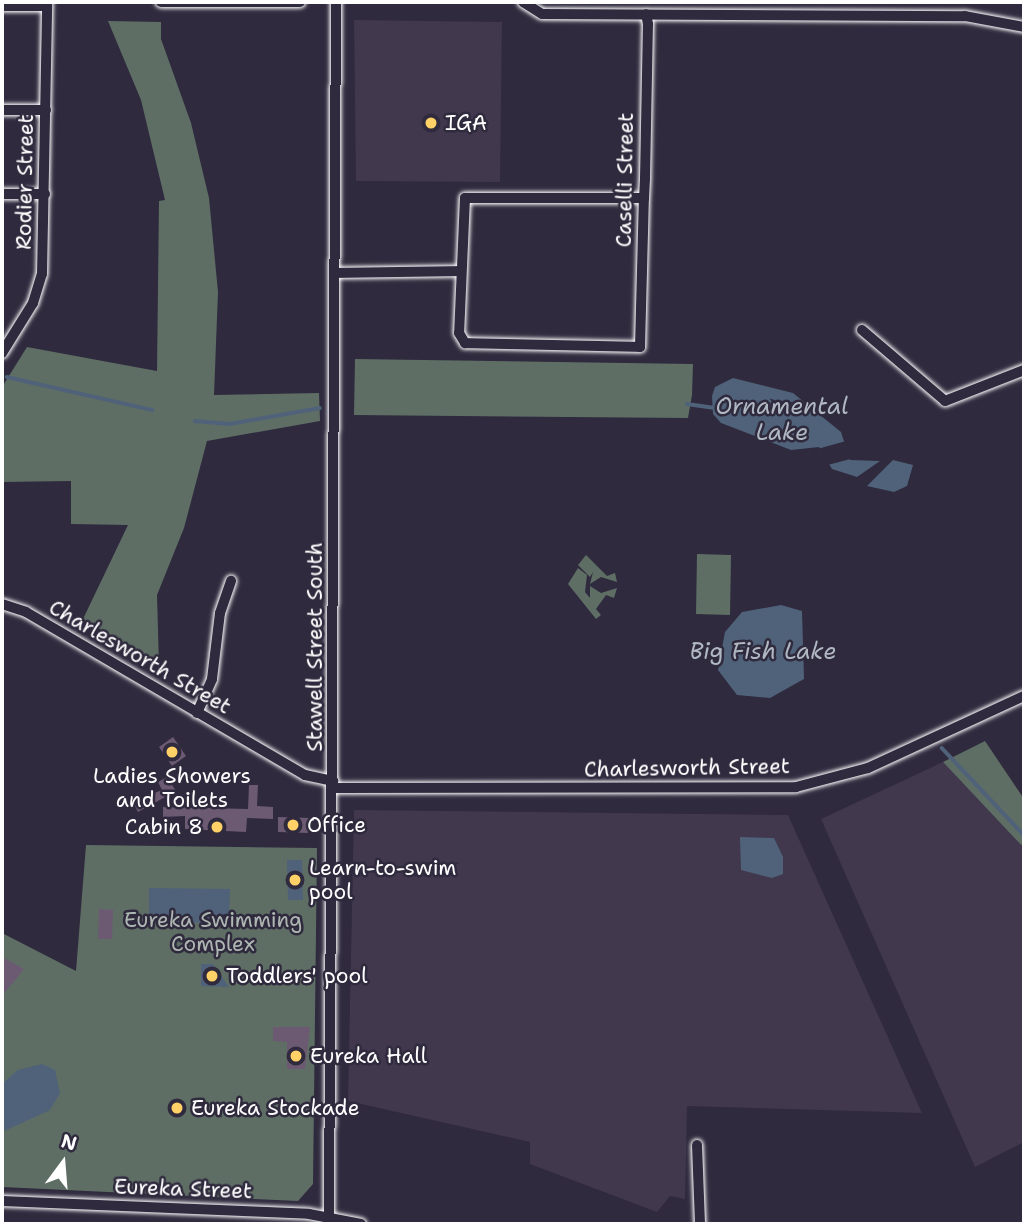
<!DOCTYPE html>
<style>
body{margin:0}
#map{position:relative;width:1026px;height:1226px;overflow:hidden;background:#2f2a3d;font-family:"Shantell Sans",sans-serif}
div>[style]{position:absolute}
.built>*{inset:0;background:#41384d}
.green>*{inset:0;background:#5e6e65}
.water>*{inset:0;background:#4f627a}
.pier>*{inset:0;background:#2f2a3d}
.stream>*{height:3.5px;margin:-1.75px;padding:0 1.75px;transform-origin:1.75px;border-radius:1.75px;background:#4f627a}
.building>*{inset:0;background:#6c5a73}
.roads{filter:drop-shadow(0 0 2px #fff) drop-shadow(0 0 2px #fff)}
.minor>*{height:10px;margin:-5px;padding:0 5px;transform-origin:5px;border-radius:5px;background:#2f2a3d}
.dots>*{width:19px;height:19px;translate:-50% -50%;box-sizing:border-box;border:4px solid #2f2a3d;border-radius:50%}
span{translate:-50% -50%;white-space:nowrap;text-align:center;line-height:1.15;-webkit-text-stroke:5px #2f2a3d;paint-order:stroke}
.poi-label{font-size:21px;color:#fff}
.left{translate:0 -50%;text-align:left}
.right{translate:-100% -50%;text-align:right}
.street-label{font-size:21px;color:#fff}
.park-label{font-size:21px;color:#aeb6b2}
.water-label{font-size:23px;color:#b0b8c3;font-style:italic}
.frame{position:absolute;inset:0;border:4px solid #fff;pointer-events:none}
.north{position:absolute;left:28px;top:1128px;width:70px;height:70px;-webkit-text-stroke:5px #2f2a3d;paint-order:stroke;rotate:16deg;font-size:19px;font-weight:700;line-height:28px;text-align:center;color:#fff}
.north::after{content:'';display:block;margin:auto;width:24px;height:32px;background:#fff;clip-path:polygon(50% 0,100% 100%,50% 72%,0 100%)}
</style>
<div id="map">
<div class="built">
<i style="clip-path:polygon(354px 20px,502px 22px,500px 182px,356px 181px)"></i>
<i style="clip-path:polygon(943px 762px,1024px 848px,1024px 1142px,975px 1167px,821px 819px)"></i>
<i style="clip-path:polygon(354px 810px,788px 815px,922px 1113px,687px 1106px,685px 1199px,670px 1196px,657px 1212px,530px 1164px,530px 1142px,348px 1101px)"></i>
</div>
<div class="green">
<i style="clip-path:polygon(108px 21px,161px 22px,161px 39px,191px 123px,209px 198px,218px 292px,214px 395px,319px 393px,320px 421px,207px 441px,184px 528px,157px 595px,159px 665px,83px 619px,128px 525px,71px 524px,71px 481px,2px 482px,2px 387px,27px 347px,157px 371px,159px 201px,165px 200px,141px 100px)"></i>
<i style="clip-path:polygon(355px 359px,693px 364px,692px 395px,688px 418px,354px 415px)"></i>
<i style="clip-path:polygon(697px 554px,731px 555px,730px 615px,696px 614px)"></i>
<i style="clip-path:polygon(586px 555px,607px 576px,615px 573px,617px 582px,601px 577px,590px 584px,593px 572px,590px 577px,578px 565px)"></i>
<i style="clip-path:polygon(578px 568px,587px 575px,585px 592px,590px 598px,590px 586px,601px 593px,617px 588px,614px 598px,606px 595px,596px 609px,601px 615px,596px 619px,568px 584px)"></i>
<i style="clip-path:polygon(985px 741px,1024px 799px,1024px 848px,943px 762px)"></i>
<i style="clip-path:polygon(86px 845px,317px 848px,313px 1184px,298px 1201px,2px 1187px,2px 933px,76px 971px)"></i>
</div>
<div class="water">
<i style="clip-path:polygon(733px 378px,793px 393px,841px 432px,850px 460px,880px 461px,857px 477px,832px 469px,819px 447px,791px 450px,721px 423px,713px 414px,712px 396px,715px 387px)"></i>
<i style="clip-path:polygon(893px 460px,913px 465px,907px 486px,894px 492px,867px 486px)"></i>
<i style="clip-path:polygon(781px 605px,802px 611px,804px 679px,770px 698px,737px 695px,718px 670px,725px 632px,742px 612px)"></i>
<i style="clip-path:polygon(740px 837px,774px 838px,783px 857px,783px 874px,772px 878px,741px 870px)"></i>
<i style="clip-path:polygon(287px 860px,302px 860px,303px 900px,288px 900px)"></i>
<i style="clip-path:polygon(149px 888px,230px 889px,229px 923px,149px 922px)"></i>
<i style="clip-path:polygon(201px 964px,213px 964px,229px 987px,201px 986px)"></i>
<i style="clip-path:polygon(42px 1064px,55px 1070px,60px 1093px,50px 1110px,2px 1132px,2px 1084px,18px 1070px)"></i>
</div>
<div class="pier">
<i style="clip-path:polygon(846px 441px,854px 458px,824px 466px,814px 450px)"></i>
</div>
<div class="stream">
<i style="left:7px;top:377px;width:149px;rotate:12.8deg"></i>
<i style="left:687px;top:404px;width:30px;rotate:8deg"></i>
<i style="left:195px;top:421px;width:35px;rotate:5deg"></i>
<i style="left:230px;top:424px;width:91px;rotate:-10.1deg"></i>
<i style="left:942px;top:748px;width:120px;rotate:46.7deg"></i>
</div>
<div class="building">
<i style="clip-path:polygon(173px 737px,186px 756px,172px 766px,159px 747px)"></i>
<i style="clip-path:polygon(167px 777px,176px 791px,138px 812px,133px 802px,162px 790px,158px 782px)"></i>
<i style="clip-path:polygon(249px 785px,258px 785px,257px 806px,273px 807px,273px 819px,247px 818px,246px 832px,185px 829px,185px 816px,163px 817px,163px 807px,248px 809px)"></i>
<i style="clip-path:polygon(278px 817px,309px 818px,308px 833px,278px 832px)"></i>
<i style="clip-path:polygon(99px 909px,113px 910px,112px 939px,98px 939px)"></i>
<i style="clip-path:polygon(2px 957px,24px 969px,2px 996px)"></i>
<i style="clip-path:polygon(273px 1027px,310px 1027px,305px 1069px,287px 1069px,287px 1042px,273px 1041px)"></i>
</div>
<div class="roads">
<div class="minor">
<i style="left:161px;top:2px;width:139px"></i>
<i style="left:523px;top:2px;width:22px;rotate:32deg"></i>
<i style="left:542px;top:14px;width:423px;rotate:0.3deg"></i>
<i style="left:965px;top:16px;width:60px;rotate:10.6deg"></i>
<i style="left:2px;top:6px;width:45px"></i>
<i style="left:2px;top:110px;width:44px"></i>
<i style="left:2px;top:194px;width:43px"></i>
<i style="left:644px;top:198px;width:179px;rotate:180deg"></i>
<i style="left:465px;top:198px;width:135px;rotate:92.5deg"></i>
<i style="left:459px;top:333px;width:12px;rotate:59deg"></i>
<i style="left:465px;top:343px;width:175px;rotate:1.3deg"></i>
<i style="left:640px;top:347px;width:149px;rotate:-88.5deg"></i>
<i style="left:644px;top:198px;width:19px;rotate:-87deg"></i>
<i style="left:645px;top:179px;width:155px;rotate:-88.9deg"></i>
<i style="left:648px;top:24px;width:10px;rotate:-101deg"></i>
<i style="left:337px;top:273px;width:123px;rotate:-0.9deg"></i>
<i style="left:862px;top:330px;width:109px;rotate:40.5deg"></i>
<i style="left:945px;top:401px;width:85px;rotate:-21.4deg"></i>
<i style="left:2px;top:353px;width:59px;rotate:-58.2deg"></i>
<i style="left:33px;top:303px;width:30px;rotate:-73deg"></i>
<i style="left:42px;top:274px;width:272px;rotate:-88.9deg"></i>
<i style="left:2px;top:604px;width:25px;rotate:18deg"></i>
<i style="left:26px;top:612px;width:323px;rotate:30.3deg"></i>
<i style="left:305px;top:775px;width:29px;rotate:12deg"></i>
<i style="left:197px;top:713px;width:37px;rotate:-66deg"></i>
<i style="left:212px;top:679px;width:66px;rotate:-83.1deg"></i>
<i style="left:220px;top:613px;width:34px;rotate:-71deg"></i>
<i style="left:333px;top:788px;width:463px;rotate:-0.1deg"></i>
<i style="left:796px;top:787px;width:74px;rotate:-14.8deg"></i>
<i style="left:868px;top:768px;width:172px;rotate:-24.8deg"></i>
<i style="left:697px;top:1145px;width:79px;rotate:87.8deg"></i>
<i style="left:2px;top:1201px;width:307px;rotate:2.4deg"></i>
<i style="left:309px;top:1214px;width:53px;rotate:10.9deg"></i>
<i style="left:329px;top:1217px;width:1215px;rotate:-89.67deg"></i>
</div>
</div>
<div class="dots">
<i style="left:431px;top:123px;background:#ffd166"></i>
<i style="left:172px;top:752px;background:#ffd166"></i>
<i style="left:293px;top:825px;background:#ffd166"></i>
<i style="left:217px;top:827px;background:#ffd166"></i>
<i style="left:295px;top:880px;background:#ffd166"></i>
<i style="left:212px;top:976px;background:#ffd166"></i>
<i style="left:296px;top:1056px;background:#ffd166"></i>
<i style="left:177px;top:1108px;background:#ffd166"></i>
</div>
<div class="poi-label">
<span class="left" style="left:445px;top:123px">IGA</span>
<span style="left:172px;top:788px">Ladies Showers<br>and Toilets</span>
<span class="left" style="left:307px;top:825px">Office</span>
<span class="right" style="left:203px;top:827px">Cabin 8</span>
<span class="left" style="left:309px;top:880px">Learn-to-swim<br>pool</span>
<span class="left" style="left:226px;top:976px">Toddlers' pool</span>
<span class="left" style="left:310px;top:1056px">Eureka Hall</span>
<span class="left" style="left:191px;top:1108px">Eureka Stockade</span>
</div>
<div class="street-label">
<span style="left:625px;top:180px;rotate:-89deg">Caselli Street</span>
<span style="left:25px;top:182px;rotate:-89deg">Rodier Street</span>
<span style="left:315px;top:647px;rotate:-90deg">Stawell Street South</span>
<span style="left:140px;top:657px;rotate:30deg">Charlesworth Street</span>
<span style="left:687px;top:768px;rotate:-1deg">Charlesworth Street</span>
<span style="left:183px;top:1189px;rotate:2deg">Eureka Street</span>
</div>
<div class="park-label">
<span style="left:213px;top:932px">Eureka Swimming<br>Complex</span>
</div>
<div class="water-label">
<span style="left:782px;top:419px">Ornamental<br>Lake</span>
<span style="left:763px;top:651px">Big Fish Lake</span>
</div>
<div class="frame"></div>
<div class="north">N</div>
</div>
